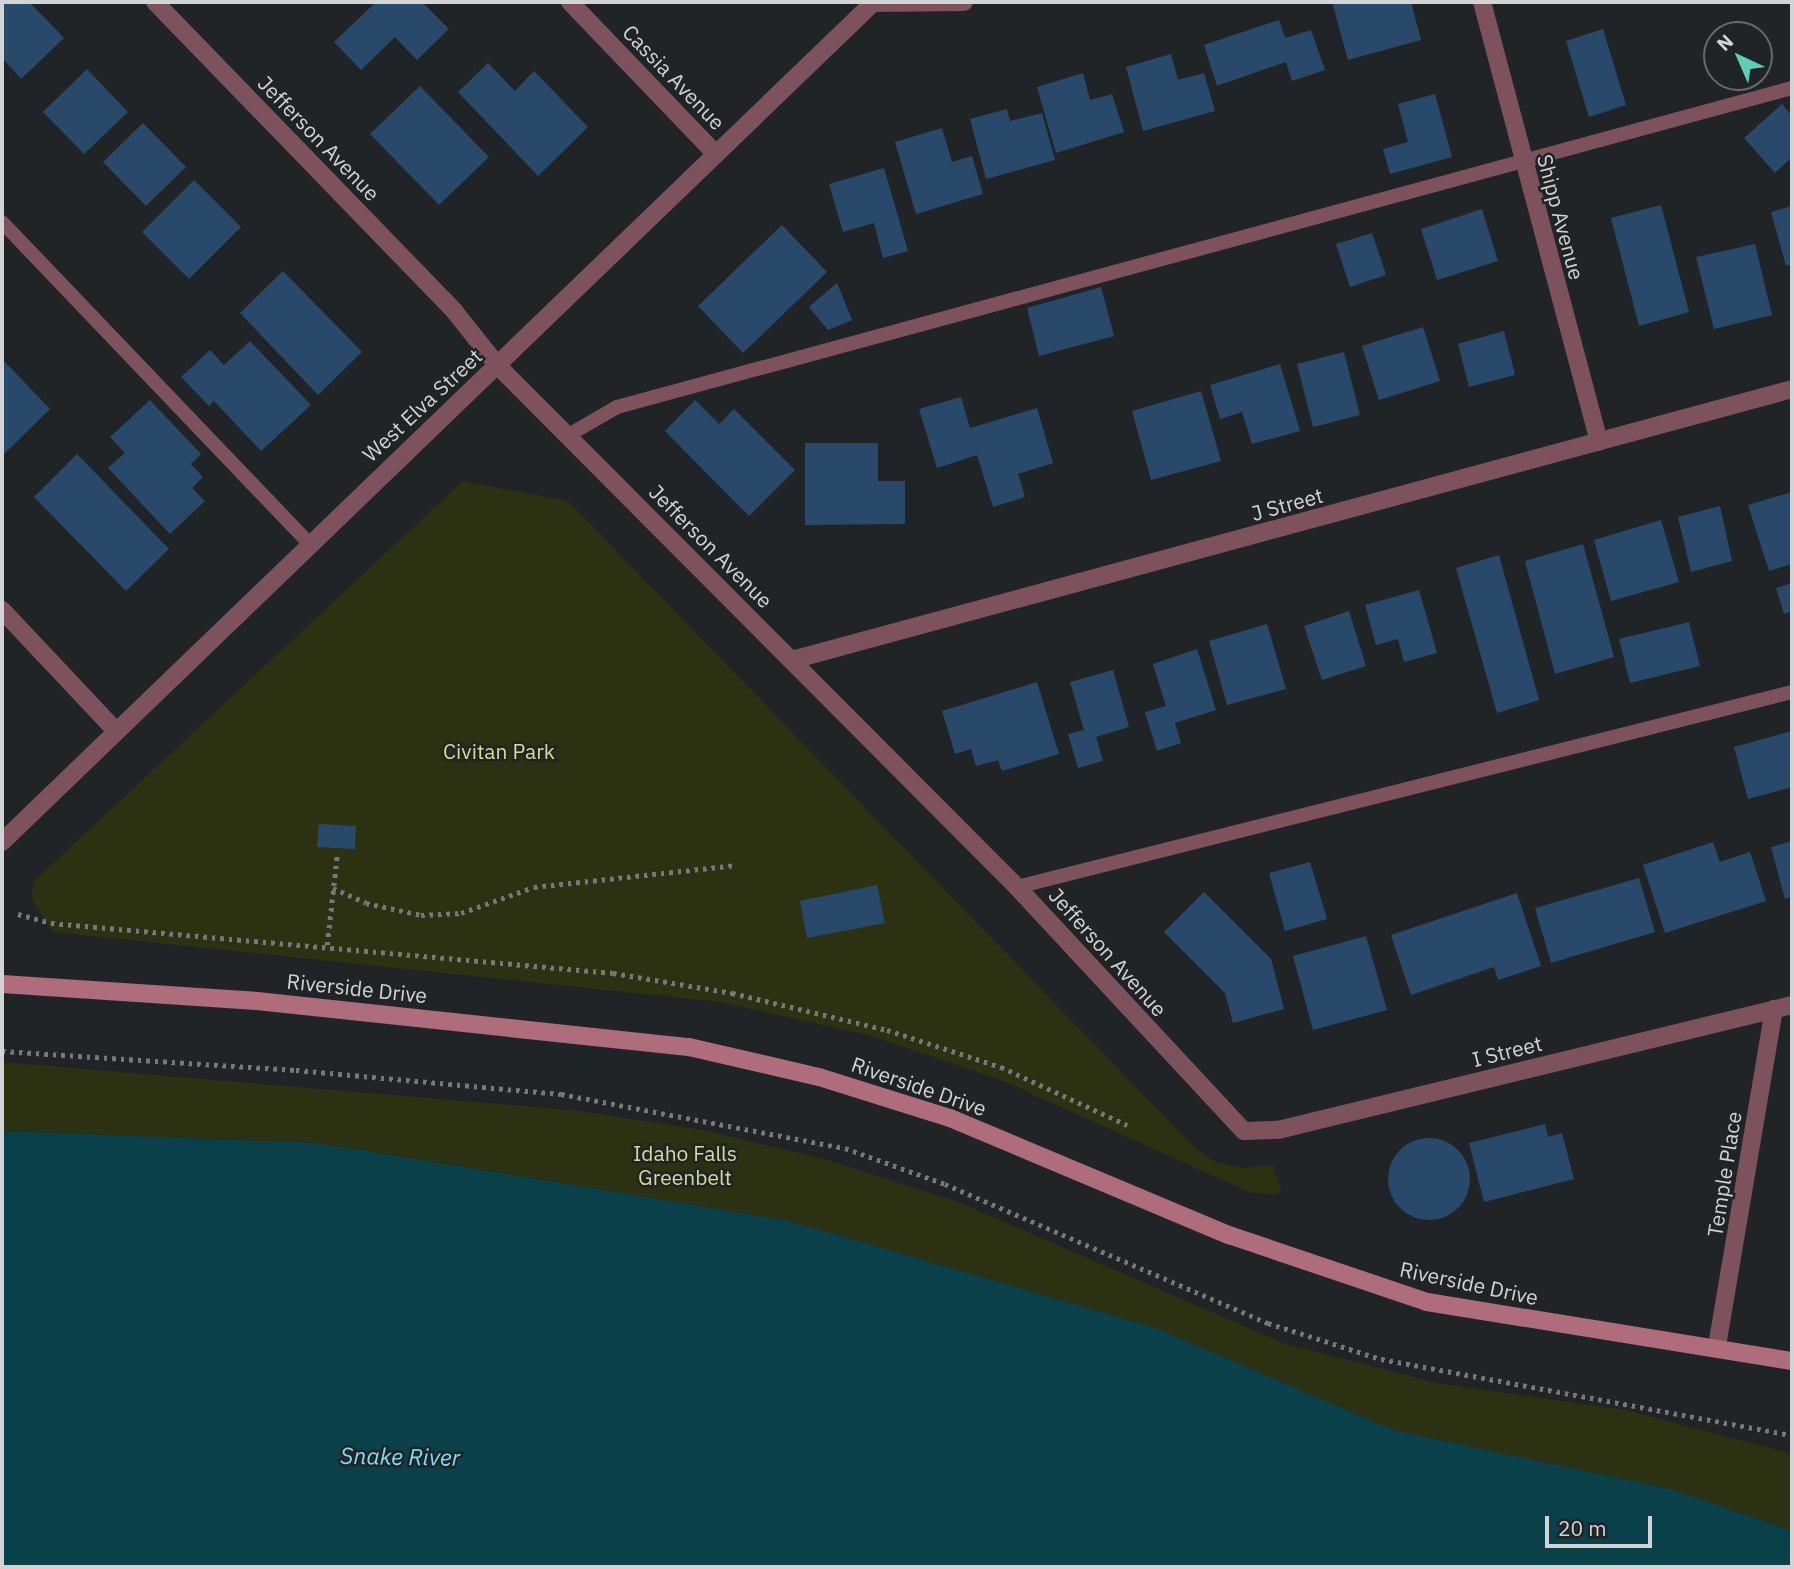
<!DOCTYPE html>
<style>
body{margin:0}
#map{position:relative;width:1794px;height:1569px;overflow:hidden;background:#212427;font-family:"IBM Plex Sans",sans-serif}
div>[style]{position:absolute}
.green>*{inset:0;background:#2c3111}
.water>*{inset:0;background:#0a4049}
.building>*{inset:0;background:#29496b}
.round{border-radius:50%}
.path>*{height:4.5px;margin-top:-2.25px;transform-origin:0;background:repeating-linear-gradient(90deg,#76787b 0 3.5px,transparent 0 8.5px)}
.service>*{height:14px;margin:-7px;padding:0 7px;transform-origin:7px;border-radius:7px;background:#7d525c}
.minor>*{height:18px;margin:-9px;padding:0 9px;transform-origin:9px;border-radius:9px;background:#7d525c}
.tertiary>*{height:18px;margin:-9px;padding:0 9px;transform-origin:9px;border-radius:9px;background:#7d525c}
.secondary>*{height:18px;margin:-9px;padding:0 9px;transform-origin:9px;border-radius:9px;background:#af6c7b}
span{translate:-50% -50%;white-space:nowrap;text-align:center;line-height:1.15;-webkit-text-stroke:5px #212427;paint-order:stroke}
.street-label{font-size:21px;color:#d1d3d5}
.park-label{font-size:21px;color:#d0df93}
.water-label{font-size:23px;color:#7adff4;font-style:italic}
.frame{position:absolute;inset:0;border:4px solid #d1d3d5;pointer-events:none}
.north{position:absolute;left:1703px;top:21px;width:70px;height:70px;box-sizing:border-box;background:#212427;border:2px solid #676a6d;border-radius:50%;rotate:316deg;font-size:19px;font-weight:700;line-height:28px;text-align:center;color:#d1d3d5}
.north::after{content:'';display:block;margin:auto;width:24px;height:32px;background:#5eceb7;clip-path:polygon(50% 0,100% 100%,50% 72%,0 100%)}
.scale{position:absolute;left:1545px;top:1516px;width:107px;height:32px;box-sizing:border-box;border:4px solid #d1d3d5;border-top:0;padding-left:9px;font-size:21px;line-height:24px;white-space:nowrap;color:#d1d3d5;-webkit-text-stroke:5px #212427;paint-order:stroke}
</style>
<div id="map">
<div class="green">
<i style="clip-path:polygon(463px 481px,568px 501px,1192px 1145px,1215px 1162px,1243px 1168px,1272px 1165px,1281px 1187px,1278px 1195px,1249px 1192px,1003px 1081px,872px 1036px,720px 1002px,53px 932px,32px 899px,33px 882px)"></i>
<i style="clip-path:polygon(2px 1062px,581px 1111px,708px 1131px,827px 1160px,956px 1201px,1283px 1343px,1436px 1383px,1626px 1410px,1792px 1454px,1792px 1531px,1670px 1489px,1393px 1430px,1156px 1328px,786px 1220px,318px 1143px,2px 1131px)"></i>
</div>
<div class="water">
<i style="clip-path:polygon(2px 1131px,318px 1143px,786px 1220px,1156px 1328px,1393px 1430px,1670px 1489px,1792px 1531px,1792px 1567px,2px 1567px)"></i>
</div>
<div class="building">
<i style="clip-path:polygon(2px 2px,29px 2px,64px 38px,21px 79px,2px 58px)"></i>
<i style="clip-path:polygon(376px 2px,422px 2px,449px 29px,417px 60px,395px 37px,361px 70px,334px 42px)"></i>
<i style="clip-path:polygon(1332px 2px,1411px 2px,1421px 40px,1348px 60px)"></i>
<i style="clip-path:polygon(1279px 20px,1285px 38px,1311px 30px,1325px 70px,1292px 81px,1286px 62px,1217px 86px,1204px 45px)"></i>
<i style="clip-path:polygon(1603px 29px,1626px 105px,1589px 117px,1566px 41px)"></i>
<i style="clip-path:polygon(1171px 54px,1178px 80px,1204px 73px,1215px 111px,1143px 131px,1126px 67px)"></i>
<i style="clip-path:polygon(488px 63px,515px 91px,534px 71px,588px 127px,538px 176px,458px 92px)"></i>
<i style="clip-path:polygon(87px 69px,128px 112px,84px 154px,43px 112px)"></i>
<i style="clip-path:polygon(1083px 73px,1090px 100px,1112px 94px,1124px 132px,1056px 153px,1037px 87px)"></i>
<i style="clip-path:polygon(420px 86px,489px 157px,439px 205px,370px 134px)"></i>
<i style="clip-path:polygon(1435px 94px,1452px 157px,1390px 174px,1383px 149px,1408px 142px,1398px 104px)"></i>
<i style="clip-path:polygon(1782px 104px,1792px 116px,1792px 157px,1775px 173px,1744px 138px)"></i>
<i style="clip-path:polygon(1007px 109px,1010px 121px,1042px 113px,1055px 160px,986px 179px,970px 119px)"></i>
<i style="clip-path:polygon(143px 123px,186px 167px,146px 206px,103px 162px)"></i>
<i style="clip-path:polygon(942px 128px,952px 162px,972px 156px,983px 194px,916px 214px,895px 142px)"></i>
<i style="clip-path:polygon(884px 168px,908px 251px,883px 258px,874px 223px,843px 232px,829px 184px)"></i>
<i style="clip-path:polygon(194px 180px,241px 227px,189px 279px,142px 232px)"></i>
<i style="clip-path:polygon(1661px 205px,1689px 312px,1639px 326px,1611px 218px)"></i>
<i style="clip-path:polygon(1792px 206px,1792px 264px,1786px 266px,1771px 212px)"></i>
<i style="clip-path:polygon(1482px 209px,1498px 261px,1437px 280px,1421px 229px)"></i>
<i style="clip-path:polygon(782px 225px,827px 272px,743px 353px,698px 306px)"></i>
<i style="clip-path:polygon(1372px 233px,1386px 275px,1350px 287px,1336px 244px)"></i>
<i style="clip-path:polygon(1755px 244px,1772px 315px,1714px 329px,1696px 257px)"></i>
<i style="clip-path:polygon(283px 271px,362px 352px,318px 395px,240px 313px)"></i>
<i style="clip-path:polygon(837px 283px,852px 320px,828px 330px,809px 307px)"></i>
<i style="clip-path:polygon(1101px 287px,1114px 336px,1039px 356px,1027px 308px)"></i>
<i style="clip-path:polygon(1423px 327px,1440px 381px,1379px 400px,1362px 346px)"></i>
<i style="clip-path:polygon(1504px 331px,1515px 375px,1469px 387px,1458px 344px)"></i>
<i style="clip-path:polygon(250px 341px,311px 405px,261px 451px,214px 401px,209px 406px,181px 377px,210px 350px,224px 365px)"></i>
<i style="clip-path:polygon(1344px 352px,1360px 415px,1313px 427px,1297px 364px)"></i>
<i style="clip-path:polygon(2px 359px,50px 409px,2px 456px)"></i>
<i style="clip-path:polygon(1280px 364px,1300px 431px,1252px 444px,1242px 412px,1220px 419px,1210px 385px)"></i>
<i style="clip-path:polygon(1201px 391px,1221px 461px,1151px 480px,1132px 411px)"></i>
<i style="clip-path:polygon(961px 397px,970px 428px,1037px 408px,1053px 463px,1018px 474px,1025px 497px,993px 507px,977px 455px,937px 468px,919px 409px)"></i>
<i style="clip-path:polygon(150px 400px,201px 454px,191px 464px,203px 477px,192px 488px,205px 501px,170px 534px,108px 468px,125px 453px,110px 437px)"></i>
<i style="clip-path:polygon(695px 400px,719px 424px,734px 409px,795px 470px,749px 516px,665px 431px)"></i>
<i style="clip-path:polygon(805px 443px,878px 443px,878px 481px,905px 481px,905px 524px,805px 525px)"></i>
<i style="clip-path:polygon(77px 454px,169px 549px,126px 591px,34px 497px)"></i>
<i style="clip-path:polygon(1792px 492px,1792px 564px,1769px 571px,1748px 505px)"></i>
<i style="clip-path:polygon(1720px 506px,1732px 561px,1691px 572px,1678px 517px)"></i>
<i style="clip-path:polygon(1661px 520px,1679px 582px,1611px 601px,1594px 540px)"></i>
<i style="clip-path:polygon(1583px 544px,1614px 657px,1555px 674px,1525px 561px)"></i>
<i style="clip-path:polygon(1499px 555px,1539px 700px,1497px 713px,1456px 568px)"></i>
<i style="clip-path:polygon(1792px 583px,1792px 611px,1784px 614px,1776px 588px)"></i>
<i style="clip-path:polygon(1419px 590px,1437px 653px,1404px 662px,1398px 639px,1376px 645px,1365px 605px)"></i>
<i style="clip-path:polygon(1349px 611px,1366px 666px,1322px 680px,1304px 626px)"></i>
<i style="clip-path:polygon(1689px 622px,1700px 666px,1630px 683px,1619px 639px)"></i>
<i style="clip-path:polygon(1267px 624px,1286px 689px,1227px 705px,1209px 641px)"></i>
<i style="clip-path:polygon(1197px 649px,1216px 710px,1175px 723px,1181px 743px,1157px 751px,1145px 712px,1166px 706px,1153px 664px)"></i>
<i style="clip-path:polygon(1113px 670px,1129px 727px,1096px 737px,1103px 761px,1078px 768px,1068px 734px,1084px 730px,1070px 682px)"></i>
<i style="clip-path:polygon(1037px 682px,1059px 754px,1002px 771px,998px 760px,976px 766px,971px 749px,955px 754px,942px 711px)"></i>
<i style="clip-path:polygon(1792px 731px,1792px 787px,1748px 799px,1734px 747px)"></i>
<i style="clip-path:polygon(319px 824px,356px 826px,355px 849px,317px 847px)"></i>
<i style="clip-path:polygon(1792px 841px,1792px 896px,1785px 899px,1771px 847px)"></i>
<i style="clip-path:polygon(1713px 842px,1720px 862px,1750px 852px,1766px 901px,1665px 933px,1643px 865px)"></i>
<i style="clip-path:polygon(1310px 862px,1327px 919px,1285px 931px,1269px 873px)"></i>
<i style="clip-path:polygon(1639px 878px,1655px 932px,1551px 963px,1535px 908px)"></i>
<i style="clip-path:polygon(877px 885px,885px 923px,807px 938px,800px 901px)"></i>
<i style="clip-path:polygon(1204px 892px,1271px 959px,1284px 1009px,1233px 1023px,1225px 993px,1164px 932px)"></i>
<i style="clip-path:polygon(1517px 893px,1541px 966px,1498px 980px,1494px 967px,1411px 995px,1391px 935px)"></i>
<i style="clip-path:polygon(1366px 936px,1387px 1010px,1313px 1030px,1293px 956px)"></i>
<i style="clip-path:polygon(1545px 1124px,1548px 1137px,1562px 1133px,1574px 1179px,1484px 1202px,1469px 1143px)"></i>
<i class="round" style="left:1388px;top:1138px;width:82px;height:82px"></i>
</div>
<div class="path">
<i style="left:333px;top:888px;width:36px;rotate:24deg"></i>
<i style="left:366px;top:903px;width:56px;rotate:12.3deg"></i>
<i style="left:421px;top:915px;width:40px;rotate:-2.9deg"></i>
<i style="left:461px;top:913px;width:77px;rotate:-19.6deg"></i>
<i style="left:534px;top:887px;width:202px;rotate:-6.2deg"></i>
<i style="left:18px;top:914px;width:34px;rotate:15deg"></i>
<i style="left:51px;top:923px;width:564px;rotate:5.08deg"></i>
<i style="left:613px;top:973px;width:121px;rotate:9.5deg"></i>
<i style="left:732px;top:993px;width:159px;rotate:13.4deg"></i>
<i style="left:887px;top:1030px;width:120px;rotate:18deg"></i>
<i style="left:1001px;top:1067px;width:139px;rotate:24.7deg"></i>
<i style="left:327px;top:945px;width:90px;rotate:-83.6deg"></i>
<i style="left:2px;top:1051px;width:295px;rotate:3.7deg"></i>
<i style="left:296px;top:1070px;width:266px;rotate:5.2deg"></i>
<i style="left:561px;top:1094px;width:289px;rotate:10.8deg"></i>
<i style="left:845px;top:1148px;width:106px;rotate:19.8deg"></i>
<i style="left:945px;top:1184px;width:352px;rotate:23.3deg"></i>
<i style="left:1268px;top:1323px;width:119px;rotate:17.7deg"></i>
<i style="left:1381px;top:1359px;width:418px;rotate:10.5deg"></i>
</div>
<div class="service">
<i style="left:2px;top:222px;width:443px;rotate:46.3deg"></i>
<i style="left:567px;top:436px;width:58px;rotate:-30.1deg"></i>
<i style="left:617px;top:407px;width:1218px;rotate:-15.19deg"></i>
<i style="left:1017px;top:887px;width:799px;rotate:-14.12deg"></i>
</div>
<div class="minor">
<i style="left:570px;top:2px;width:211px;rotate:46.2deg"></i>
<i style="left:1482px;top:2px;width:455px;rotate:75.1deg"></i>
<i style="left:873px;top:3px;width:91px;rotate:-0.6deg"></i>
<i style="left:2px;top:610px;width:163px;rotate:46.7deg"></i>
<i style="left:792px;top:660px;width:1036px;rotate:-15.16deg"></i>
</div>
<div class="tertiary">
<i style="left:155px;top:2px;width:431px;rotate:45.9deg"></i>
<i style="left:455px;top:312px;width:69px;rotate:51.5deg"></i>
<i style="left:498px;top:366px;width:735px;rotate:45.11deg"></i>
<i style="left:1017px;top:887px;width:333px;rotate:47.1deg"></i>
<i style="left:1244px;top:1131px;width:34px;rotate:-2deg"></i>
<i style="left:1278px;top:1130px;width:529px;rotate:-13.67deg"></i>
<i style="left:2px;top:842px;width:1211px;rotate:-43.93deg"></i>
<i style="left:1717px;top:1346px;width:342px;rotate:-80.4deg"></i>
</div>
<div class="secondary">
<i style="left:2px;top:984px;width:256px;rotate:3.8deg"></i>
<i style="left:257px;top:1001px;width:434px;rotate:6.1deg"></i>
<i style="left:689px;top:1047px;width:133px;rotate:13deg"></i>
<i style="left:819px;top:1077px;width:137px;rotate:17.4deg"></i>
<i style="left:950px;top:1118px;width:303px;rotate:22.8deg"></i>
<i style="left:1229px;top:1235px;width:209px;rotate:18.7deg"></i>
<i style="left:1427px;top:1302px;width:370px;rotate:9.2deg"></i>
</div>
<div class="street-label">
<span style="left:674px;top:77px;rotate:46deg">Cassia Avenue</span>
<span style="left:319px;top:138px;rotate:46deg">Jefferson Avenue</span>
<span style="left:1561px;top:217px;rotate:75deg">Shipp Avenue</span>
<span style="left:422px;top:405px;rotate:-43deg">West Elva Street</span>
<span style="left:1287px;top:504px;rotate:-15deg">J Street</span>
<span style="left:711px;top:546px;rotate:45deg">Jefferson Avenue</span>
<span style="left:1108px;top:952px;rotate:48deg">Jefferson Avenue</span>
<span style="left:357px;top:988px;rotate:6deg">Riverside Drive</span>
<span style="left:1507px;top:1051px;rotate:-14deg">I Street</span>
<span style="left:919px;top:1086px;rotate:19deg">Riverside Drive</span>
<span style="left:1724px;top:1174px;rotate:-81deg">Temple Place</span>
<span style="left:1469px;top:1283px;rotate:12deg">Riverside Drive</span>
</div>
<div class="park-label">
<span style="left:499px;top:751px">Civitan Park</span>
<span style="left:685px;top:1165px">Idaho Falls<br>Greenbelt</span>
</div>
<div class="water-label">
<span style="left:400px;top:1456px;rotate:1deg">Snake River</span>
</div>
<div class="frame"></div>
<div class="north">N</div>
<div class="scale">20 m</div>
</div>
